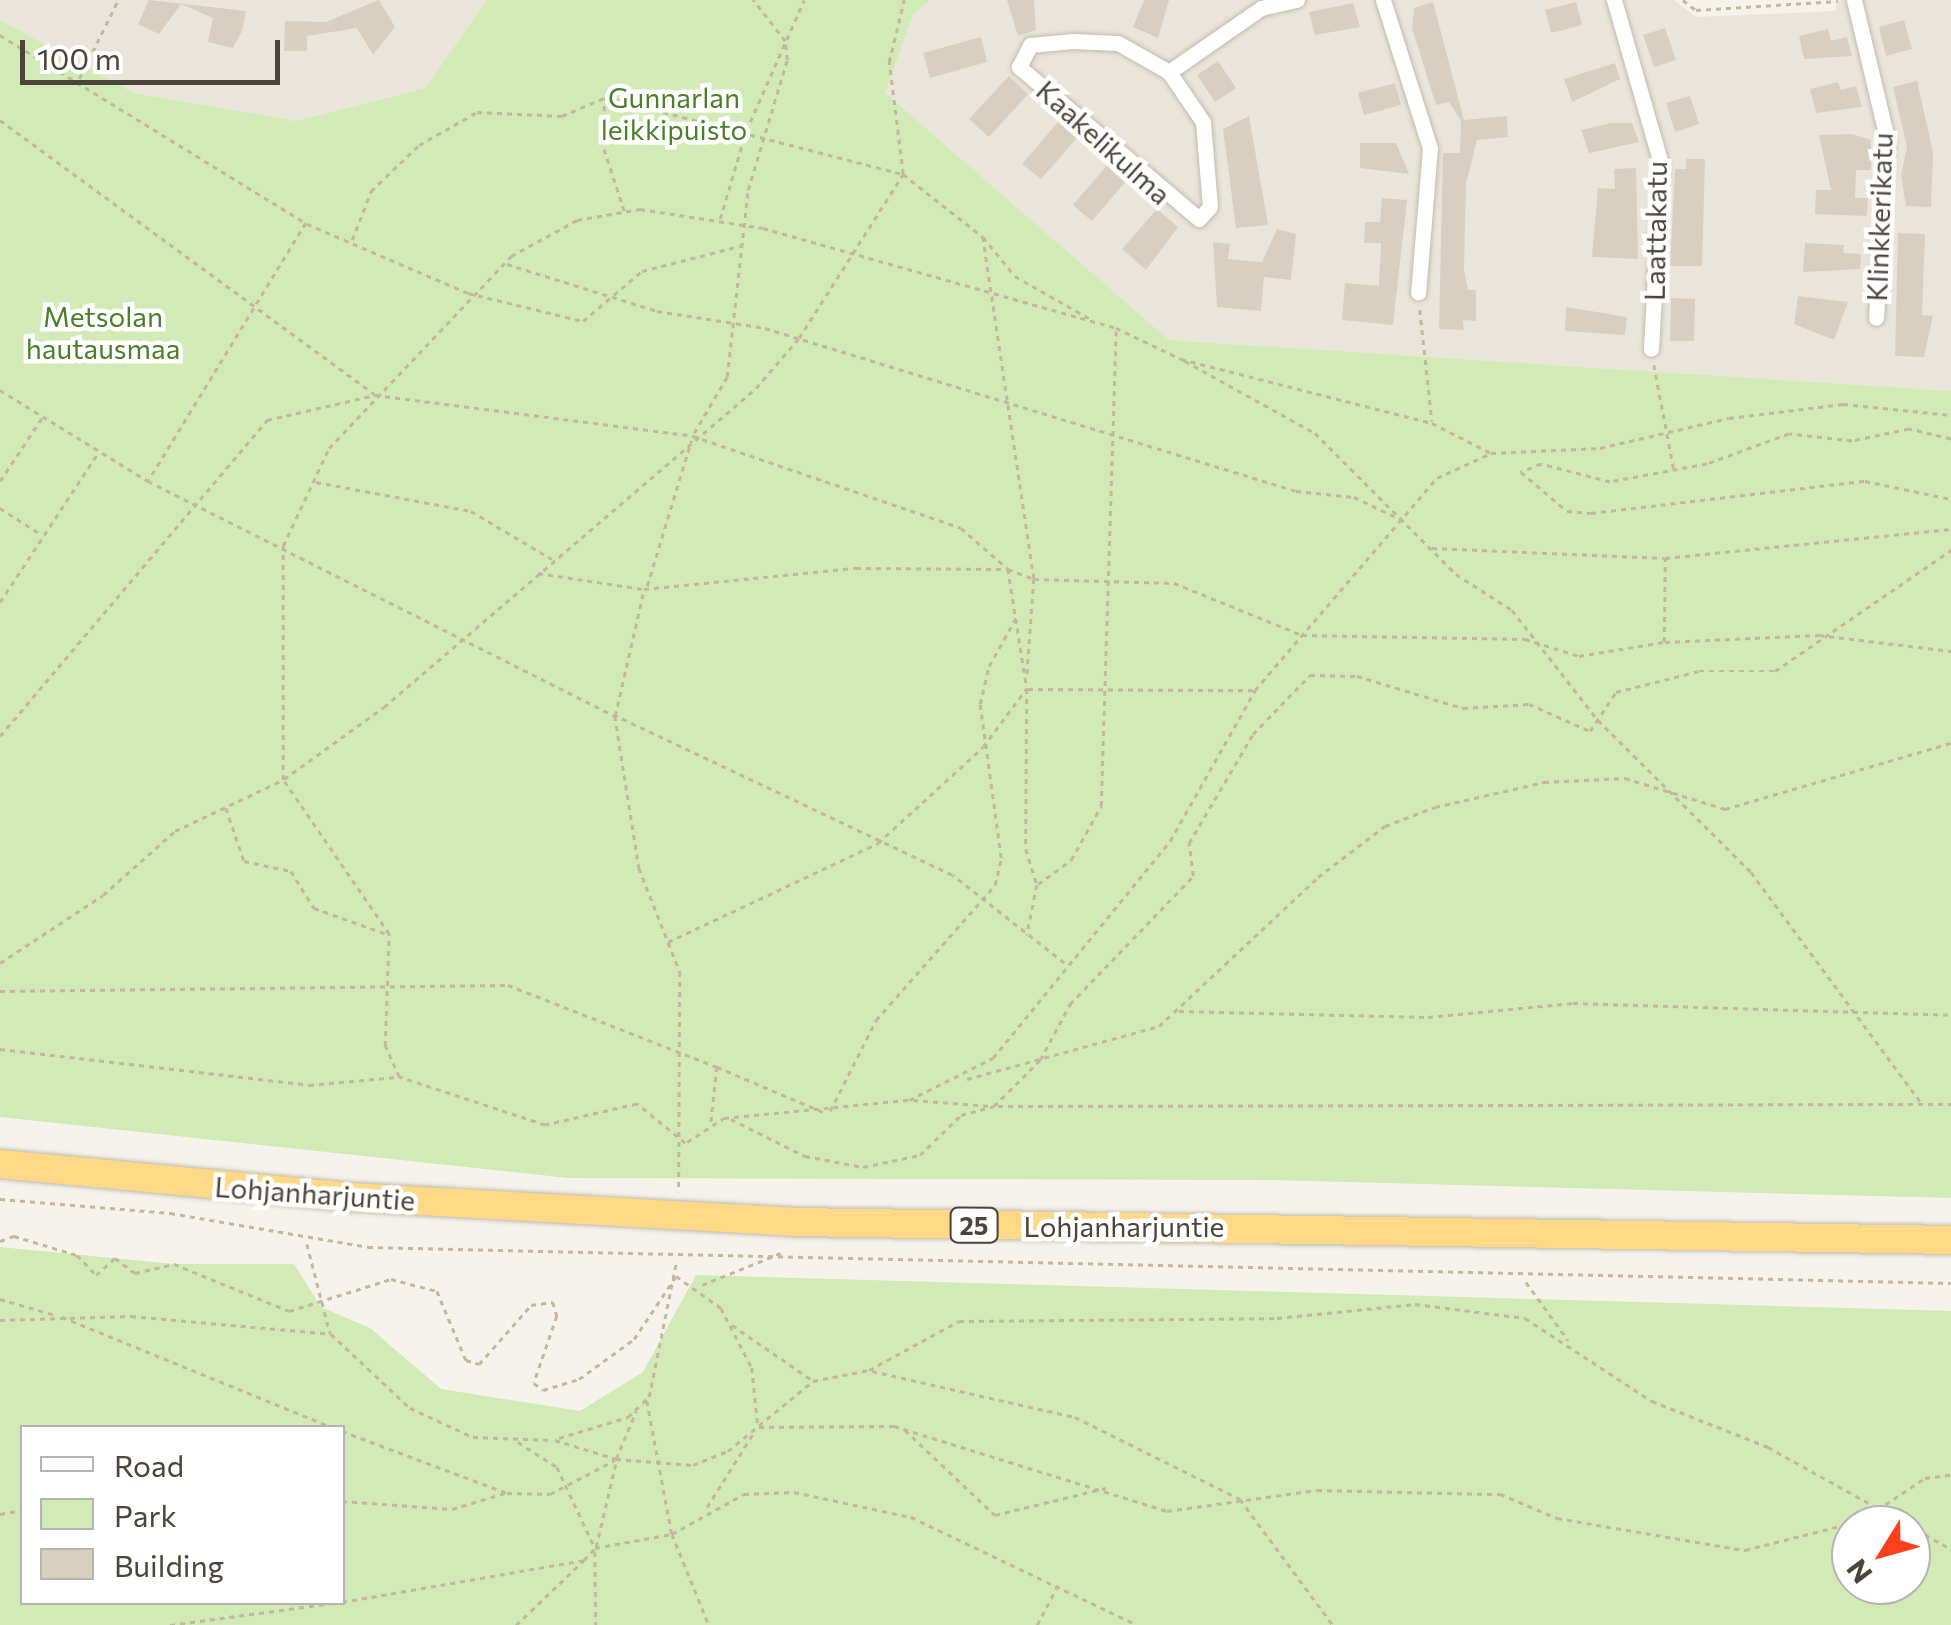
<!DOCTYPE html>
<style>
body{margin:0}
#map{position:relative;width:1951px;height:1625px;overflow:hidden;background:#f6f3ec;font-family:Commissioner,sans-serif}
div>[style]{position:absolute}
.residential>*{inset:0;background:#eae5da}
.green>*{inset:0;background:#d2eab5}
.building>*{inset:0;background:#d8cfc1}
.path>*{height:2.5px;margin-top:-1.25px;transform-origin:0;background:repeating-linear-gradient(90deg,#c4b79f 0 5px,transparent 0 10px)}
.roads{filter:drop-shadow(0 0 2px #c2bbae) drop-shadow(0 0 2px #c2bbae)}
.minor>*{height:15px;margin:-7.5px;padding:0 7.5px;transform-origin:7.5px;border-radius:7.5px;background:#fff}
.trunk>*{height:28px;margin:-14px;padding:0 14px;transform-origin:14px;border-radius:14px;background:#ffd985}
span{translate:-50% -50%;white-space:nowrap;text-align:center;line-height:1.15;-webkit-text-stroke:9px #fff;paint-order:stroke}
.shield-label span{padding:2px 8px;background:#fff;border:2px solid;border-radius:8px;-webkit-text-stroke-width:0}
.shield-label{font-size:25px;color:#4b4439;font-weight:700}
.park-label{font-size:28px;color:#4a7f2a}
.street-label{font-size:28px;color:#4b4439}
.legend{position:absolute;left:20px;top:1425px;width:325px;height:180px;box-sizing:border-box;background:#fff;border:2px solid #b7b4b0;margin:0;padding:12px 18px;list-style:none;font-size:30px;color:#4b4439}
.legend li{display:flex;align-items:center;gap:20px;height:50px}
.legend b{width:50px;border:2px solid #b7b4b0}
.north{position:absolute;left:1831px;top:1505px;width:100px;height:100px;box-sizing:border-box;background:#fff;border:2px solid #b7b4b0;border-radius:50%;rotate:233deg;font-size:28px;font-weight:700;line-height:40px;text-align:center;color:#4b4439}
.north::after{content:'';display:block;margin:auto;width:35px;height:45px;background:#fc3f1d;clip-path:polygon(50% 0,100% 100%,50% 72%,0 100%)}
.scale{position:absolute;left:20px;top:40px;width:260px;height:45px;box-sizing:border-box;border:5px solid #4b4439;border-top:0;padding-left:12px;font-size:30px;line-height:35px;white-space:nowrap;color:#4b4439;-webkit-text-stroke:8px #fff;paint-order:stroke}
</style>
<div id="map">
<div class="residential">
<i style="clip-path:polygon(0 0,487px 0,425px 88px,296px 121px,134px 93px,0 20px)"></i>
<i style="clip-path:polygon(931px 0,1674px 0,1696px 17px,1836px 11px,1836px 0,1951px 0,1951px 391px,1169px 340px,884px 93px,913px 14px)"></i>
</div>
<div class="green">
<i style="clip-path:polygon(487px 0,931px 0,913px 14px,885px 93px,1169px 340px,1951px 391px,1951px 1198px,1271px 1180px,568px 1178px,0 1117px,0 20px,134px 93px,296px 121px,425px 88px)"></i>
<i style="clip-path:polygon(evenodd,0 1247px,174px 1264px,294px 1264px,321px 1307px,370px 1328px,441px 1389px,580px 1411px,643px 1372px,696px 1275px,1951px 1311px,1951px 1625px,0 1625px,0 1247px,22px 1428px,342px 1428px,342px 1602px,22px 1602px,22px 1428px,0 1247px,1851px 1525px,1911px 1525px,1911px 1585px,1851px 1585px,1851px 1525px)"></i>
</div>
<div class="building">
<i style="clip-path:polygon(149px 0,246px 11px,242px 31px,233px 48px,208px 42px,213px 18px,181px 4px,159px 34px,138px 24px)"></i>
<i style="clip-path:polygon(379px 0,395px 27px,373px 55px,357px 28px,307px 36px,307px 51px,284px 51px,285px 21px,326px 22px)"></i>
<i style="clip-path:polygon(1007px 0,1034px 0,1036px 30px,1018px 36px)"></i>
<i style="clip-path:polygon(1144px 0,1169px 0,1158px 38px,1133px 27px)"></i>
<i style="clip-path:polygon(1433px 2px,1464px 120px,1507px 116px,1508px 137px,1477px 140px,1466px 184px,1464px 269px,1468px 290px,1476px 290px,1476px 321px,1463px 320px,1464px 330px,1439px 329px,1443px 153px,1460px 153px,1461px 121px,1449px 102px,1436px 105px,1412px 28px,1414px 8px)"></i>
<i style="clip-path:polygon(1576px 2px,1582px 25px,1551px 33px,1545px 10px)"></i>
<i style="clip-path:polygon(1353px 3px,1360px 27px,1315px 35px,1309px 12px)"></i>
<i style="clip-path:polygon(1904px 20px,1912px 49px,1886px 56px,1879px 27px)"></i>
<i style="clip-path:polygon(1665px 28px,1676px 60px,1654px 67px,1643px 35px)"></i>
<i style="clip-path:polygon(1828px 29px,1831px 41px,1847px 37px,1852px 56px,1804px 59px,1799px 36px)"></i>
<i style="clip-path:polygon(981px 37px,987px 62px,930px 78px,923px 53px)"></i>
<i style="clip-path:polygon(1218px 61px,1236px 88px,1215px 102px,1197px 75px)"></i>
<i style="clip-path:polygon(1615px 63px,1620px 79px,1572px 102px,1564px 79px)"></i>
<i style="clip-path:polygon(1009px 76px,1028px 94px,989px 137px,969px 119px)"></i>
<i style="clip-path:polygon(1917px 81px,1933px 152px,1931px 207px,1906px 206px,1901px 176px,1907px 147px,1893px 87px)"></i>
<i style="clip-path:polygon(1838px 82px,1841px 90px,1856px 86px,1862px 107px,1816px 113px,1810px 89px)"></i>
<i style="clip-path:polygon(1395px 83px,1401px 105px,1364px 115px,1358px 93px)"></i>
<i style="clip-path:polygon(1690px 96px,1699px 124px,1675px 132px,1666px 103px)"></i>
<i style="clip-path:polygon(1249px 116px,1268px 225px,1236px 228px,1223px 129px)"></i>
<i style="clip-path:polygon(1058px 122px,1077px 138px,1041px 179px,1022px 164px)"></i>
<i style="clip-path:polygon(1611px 123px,1632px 123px,1639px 142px,1589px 153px,1581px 130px)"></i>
<i style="clip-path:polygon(1852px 134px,1871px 140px,1871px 170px,1856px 170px,1855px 198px,1868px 198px,1867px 216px,1815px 214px,1816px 190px,1831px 190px,1819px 135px)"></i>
<i style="clip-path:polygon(1360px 143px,1396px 143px,1409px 174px,1360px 168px)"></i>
<i style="clip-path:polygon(1686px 159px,1705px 159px,1702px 266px,1670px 266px,1675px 169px,1686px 169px)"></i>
<i style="clip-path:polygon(1107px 165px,1126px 181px,1092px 221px,1073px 205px)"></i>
<i style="clip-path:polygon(1636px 168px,1638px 259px,1592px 257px,1598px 188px,1615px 189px,1614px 169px)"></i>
<i style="clip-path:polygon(1382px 198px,1407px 200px,1393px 325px,1342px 320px,1345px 283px,1379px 286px,1381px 243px,1364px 243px,1365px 222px,1380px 222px)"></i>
<i style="clip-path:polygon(1157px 209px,1178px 227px,1146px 270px,1122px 249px)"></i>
<i style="clip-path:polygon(1277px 229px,1296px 234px,1291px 280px,1264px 277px,1261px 311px,1217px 307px,1213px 242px,1230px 244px,1228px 259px,1262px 262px)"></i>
<i style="clip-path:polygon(1898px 233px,1925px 234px,1922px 315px,1933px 316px,1924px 357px,1895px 356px)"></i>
<i style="clip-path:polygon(1805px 243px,1844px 245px,1843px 253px,1861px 254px,1860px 269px,1803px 272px)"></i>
<i style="clip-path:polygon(1798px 296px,1848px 302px,1834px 340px,1794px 324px)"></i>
<i style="clip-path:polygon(1671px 298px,1695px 299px,1694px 341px,1670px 341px)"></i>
<i style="clip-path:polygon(1566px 307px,1627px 317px,1625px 335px,1565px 331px)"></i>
</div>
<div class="path">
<i style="left:1683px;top:0;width:16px;rotate:38deg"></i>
<i style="left:1696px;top:10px;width:142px;rotate:-3.6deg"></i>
<i style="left:0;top:35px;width:359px;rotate:31.6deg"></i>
<i style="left:306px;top:223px;width:301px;rotate:121.4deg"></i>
<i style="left:79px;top:79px;width:88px;rotate:-63.7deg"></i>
<i style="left:0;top:120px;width:464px;rotate:36.2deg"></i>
<i style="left:624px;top:211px;width:74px;rotate:-108.2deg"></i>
<i style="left:601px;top:141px;width:44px;rotate:-84.8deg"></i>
<i style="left:605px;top:97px;width:308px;rotate:14.5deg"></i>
<i style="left:903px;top:174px;width:102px;rotate:38.2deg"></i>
<i style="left:983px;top:237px;width:50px;rotate:50.6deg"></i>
<i style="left:1015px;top:276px;width:89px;rotate:29.7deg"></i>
<i style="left:720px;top:219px;width:92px;rotate:-73.5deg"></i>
<i style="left:746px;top:131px;width:143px;rotate:-66.1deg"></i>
<i style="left:307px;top:224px;width:175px;rotate:23.2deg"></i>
<i style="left:468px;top:293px;width:118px;rotate:13.7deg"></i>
<i style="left:583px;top:321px;width:77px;rotate:-40.3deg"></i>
<i style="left:642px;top:271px;width:101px;rotate:-14.3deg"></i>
<i style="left:983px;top:237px;width:346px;rotate:81.5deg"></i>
<i style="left:1034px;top:579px;width:98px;rotate:94.1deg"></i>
<i style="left:352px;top:240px;width:53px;rotate:-68.8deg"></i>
<i style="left:371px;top:191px;width:66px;rotate:-43.8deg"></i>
<i style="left:419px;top:145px;width:67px;rotate:-29.6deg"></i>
<i style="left:477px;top:112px;width:85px;rotate:2.7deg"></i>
<i style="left:562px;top:116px;width:46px;rotate:-23.2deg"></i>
<i style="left:507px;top:264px;width:157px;rotate:17.4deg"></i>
<i style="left:657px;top:311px;width:109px;rotate:8.9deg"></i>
<i style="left:765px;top:328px;width:555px;rotate:17.06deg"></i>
<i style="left:1296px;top:491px;width:58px;rotate:5.9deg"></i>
<i style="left:1354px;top:497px;width:51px;rotate:25.6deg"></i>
<i style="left:1420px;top:310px;width:112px;rotate:83.8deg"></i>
<i style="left:1185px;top:361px;width:149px;rotate:29deg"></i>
<i style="left:1315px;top:433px;width:199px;rotate:45deg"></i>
<i style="left:1456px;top:574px;width:67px;rotate:32.7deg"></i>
<i style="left:1512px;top:610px;width:140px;rotate:52deg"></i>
<i style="left:1598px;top:720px;width:216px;rotate:44.8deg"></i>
<i style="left:1751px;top:872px;width:288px;rotate:53.6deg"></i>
<i style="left:1654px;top:365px;width:107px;rotate:79.2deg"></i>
<i style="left:0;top:390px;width:174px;rotate:31.6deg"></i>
<i style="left:148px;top:481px;width:523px;rotate:26.71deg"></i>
<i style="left:615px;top:716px;width:154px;rotate:81deg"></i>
<i style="left:639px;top:868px;width:112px;rotate:68.5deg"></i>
<i style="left:680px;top:972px;width:220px;rotate:90.3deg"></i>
<i style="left:694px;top:433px;width:65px;rotate:-59.5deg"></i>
<i style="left:727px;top:377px;width:188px;rotate:-83.6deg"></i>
<i style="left:748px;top:190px;width:136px;rotate:-73.3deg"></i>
<i style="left:787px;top:60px;width:19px;rotate:-96deg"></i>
<i style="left:785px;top:41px;width:52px;rotate:-128deg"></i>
<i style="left:1951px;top:439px;width:43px;rotate:-166.6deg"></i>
<i style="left:1909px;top:429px;width:58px;rotate:168.1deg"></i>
<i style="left:1852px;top:441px;width:63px;rotate:-173.7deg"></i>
<i style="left:1789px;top:434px;width:87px;rotate:159.9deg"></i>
<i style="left:1707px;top:464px;width:99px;rotate:169.5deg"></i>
<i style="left:1610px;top:482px;width:71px;rotate:-165.4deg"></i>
<i style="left:1541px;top:464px;width:22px;rotate:158deg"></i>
<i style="left:1521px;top:472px;width:60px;rotate:40.3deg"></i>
<i style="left:1567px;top:511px;width:24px;rotate:5deg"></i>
<i style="left:1591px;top:513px;width:276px;rotate:-6.7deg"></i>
<i style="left:1865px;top:481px;width:88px;rotate:11.8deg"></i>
<i style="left:0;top:481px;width:78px;rotate:-56.5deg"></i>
<i style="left:316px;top:482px;width:158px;rotate:10.6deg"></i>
<i style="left:471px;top:511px;width:94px;rotate:30.7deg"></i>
<i style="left:0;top:508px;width:50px;rotate:32.7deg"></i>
<i style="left:1432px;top:548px;width:232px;rotate:2.5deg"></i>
<i style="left:538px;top:573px;width:105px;rotate:8.7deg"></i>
<i style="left:647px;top:586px;width:152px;rotate:-73.1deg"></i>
<i style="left:0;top:602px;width:178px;rotate:-56.7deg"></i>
<i style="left:1665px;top:642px;width:154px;rotate:-2.6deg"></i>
<i style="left:1819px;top:635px;width:133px;rotate:6.9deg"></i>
<i style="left:1028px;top:689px;width:227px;rotate:0.3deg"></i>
<i style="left:0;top:736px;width:414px;rotate:-49.8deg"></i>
<i style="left:267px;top:420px;width:111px;rotate:-13deg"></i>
<i style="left:375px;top:395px;width:321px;rotate:7.3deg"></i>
<i style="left:693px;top:436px;width:283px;rotate:18.9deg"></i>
<i style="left:961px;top:528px;width:62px;rotate:41.1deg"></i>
<i style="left:1008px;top:569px;width:121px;rotate:81deg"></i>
<i style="left:1027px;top:689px;width:160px;rotate:90.4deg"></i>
<i style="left:1026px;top:849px;width:38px;rotate:73deg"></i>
<i style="left:1037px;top:885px;width:51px;rotate:101.3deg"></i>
<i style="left:284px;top:779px;width:123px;rotate:-35.8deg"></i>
<i style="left:384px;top:707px;width:490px;rotate:-40.6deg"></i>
<i style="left:756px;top:388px;width:66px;rotate:-49.3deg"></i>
<i style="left:799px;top:338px;width:194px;rotate:-57.6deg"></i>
<i style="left:903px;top:174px;width:113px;rotate:-97.1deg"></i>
<i style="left:889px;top:62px;width:64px;rotate:-76.4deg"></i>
<i style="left:226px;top:808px;width:56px;rotate:71.2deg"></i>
<i style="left:244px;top:861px;width:48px;rotate:12deg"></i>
<i style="left:291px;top:871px;width:44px;rotate:58.1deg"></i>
<i style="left:314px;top:908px;width:77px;rotate:19.6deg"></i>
<i style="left:1038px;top:884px;width:41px;rotate:-36deg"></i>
<i style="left:1071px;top:860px;width:62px;rotate:-60.9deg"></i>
<i style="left:1101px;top:806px;width:478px;rotate:-88.2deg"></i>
<i style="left:668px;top:942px;width:232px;rotate:-25.2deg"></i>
<i style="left:878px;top:843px;width:142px;rotate:-42.4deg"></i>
<i style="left:983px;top:747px;width:72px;rotate:-53.4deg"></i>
<i style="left:0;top:963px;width:123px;rotate:-33.4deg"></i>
<i style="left:103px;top:895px;width:96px;rotate:-41.6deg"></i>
<i style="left:175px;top:831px;width:117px;rotate:-25.3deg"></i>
<i style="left:1064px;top:963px;width:142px;rotate:-141.8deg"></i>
<i style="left:952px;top:875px;width:373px;rotate:-154.7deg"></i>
<i style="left:615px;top:716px;width:130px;rotate:-77.1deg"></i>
<i style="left:644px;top:589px;width:213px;rotate:-5.7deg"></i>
<i style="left:856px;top:568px;width:152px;rotate:0.4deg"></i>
<i style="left:1008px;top:569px;width:28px;rotate:21deg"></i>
<i style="left:1034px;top:579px;width:140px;rotate:1.6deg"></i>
<i style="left:1174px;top:583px;width:138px;rotate:22.1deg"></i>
<i style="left:1302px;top:635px;width:223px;rotate:1deg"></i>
<i style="left:1525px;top:639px;width:57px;rotate:17.5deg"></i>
<i style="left:1579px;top:656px;width:86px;rotate:-9.4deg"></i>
<i style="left:1664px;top:642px;width:84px;rotate:-89.3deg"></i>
<i style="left:1665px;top:558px;width:287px;rotate:-5.8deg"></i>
<i style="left:0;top:991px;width:508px;rotate:-0.68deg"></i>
<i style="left:508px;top:985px;width:225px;rotate:21.4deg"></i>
<i style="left:717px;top:1067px;width:57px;rotate:96deg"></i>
<i style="left:1179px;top:1011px;width:249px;rotate:1.4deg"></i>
<i style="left:1428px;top:1017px;width:146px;rotate:-5.5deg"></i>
<i style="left:1573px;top:1003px;width:378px;rotate:1.8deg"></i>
<i style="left:0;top:1049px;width:311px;rotate:6.6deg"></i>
<i style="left:309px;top:1085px;width:88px;rotate:-5.2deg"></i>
<i style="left:717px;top:1067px;width:115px;rotate:23deg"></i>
<i style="left:967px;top:1079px;width:199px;rotate:-15.4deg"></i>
<i style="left:1159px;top:1026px;width:218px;rotate:-43.1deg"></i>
<i style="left:1318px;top:877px;width:84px;rotate:-37.3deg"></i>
<i style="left:1385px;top:826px;width:53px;rotate:-20.8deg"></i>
<i style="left:1435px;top:807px;width:112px;rotate:-12.9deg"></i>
<i style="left:1544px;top:782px;width:81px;rotate:-2.8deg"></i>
<i style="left:1625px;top:778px;width:105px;rotate:17.2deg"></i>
<i style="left:1725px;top:809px;width:235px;rotate:-16.3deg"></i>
<i style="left:913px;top:1100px;width:77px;rotate:4.5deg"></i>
<i style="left:998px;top:1106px;width:953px;rotate:-0.12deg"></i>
<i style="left:830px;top:1111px;width:102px;rotate:-63.2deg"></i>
<i style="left:876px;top:1020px;width:180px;rotate:-48.6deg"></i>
<i style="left:995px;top:885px;width:28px;rotate:-77deg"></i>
<i style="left:1001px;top:858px;width:155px;rotate:-97.8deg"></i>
<i style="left:980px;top:704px;width:39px;rotate:-77deg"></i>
<i style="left:989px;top:666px;width:57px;rotate:-60.8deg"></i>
<i style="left:731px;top:1119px;width:83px;rotate:26.6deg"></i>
<i style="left:805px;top:1156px;width:59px;rotate:10.7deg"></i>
<i style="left:863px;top:1167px;width:58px;rotate:-11.9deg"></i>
<i style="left:920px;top:1155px;width:57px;rotate:-44.3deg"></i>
<i style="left:961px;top:1115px;width:34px;rotate:-15deg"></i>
<i style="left:994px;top:1106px;width:65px;rotate:-45deg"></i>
<i style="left:1040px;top:1060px;width:64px;rotate:-61.8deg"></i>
<i style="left:1070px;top:1004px;width:178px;rotate:-46.1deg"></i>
<i style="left:1193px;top:876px;width:33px;rotate:-97deg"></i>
<i style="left:1189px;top:843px;width:126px;rotate:-59.6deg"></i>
<i style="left:1253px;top:734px;width:82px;rotate:-46deg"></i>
<i style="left:1310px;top:675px;width:47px;rotate:1.2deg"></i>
<i style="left:1357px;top:676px;width:111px;rotate:16.8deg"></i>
<i style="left:1463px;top:708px;width:66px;rotate:-3.5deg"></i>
<i style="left:1529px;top:704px;width:67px;rotate:23.9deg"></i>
<i style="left:1590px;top:731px;width:47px;rotate:-56.3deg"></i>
<i style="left:1616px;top:692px;width:86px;rotate:-14.2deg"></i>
<i style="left:1699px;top:671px;width:76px"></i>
<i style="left:1775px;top:671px;width:214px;rotate:-34.5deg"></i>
<i style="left:687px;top:1142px;width:44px;rotate:-33deg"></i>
<i style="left:724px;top:1118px;width:186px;rotate:-5.6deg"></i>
<i style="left:909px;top:1100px;width:94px;rotate:-26.6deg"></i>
<i style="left:993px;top:1058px;width:280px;rotate:-50.8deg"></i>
<i style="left:1170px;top:841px;width:173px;rotate:-60.6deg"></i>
<i style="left:1255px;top:690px;width:279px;rotate:-49.4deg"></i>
<i style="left:1437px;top:478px;width:60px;rotate:-24.8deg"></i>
<i style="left:1491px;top:453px;width:109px;rotate:-2.6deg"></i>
<i style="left:1600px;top:448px;width:132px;rotate:-13.1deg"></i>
<i style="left:1729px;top:418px;width:115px;rotate:-7deg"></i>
<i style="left:1843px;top:404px;width:109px;rotate:5.8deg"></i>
<i style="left:685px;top:1143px;width:62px;rotate:-140.9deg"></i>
<i style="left:637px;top:1104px;width:94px;rotate:167.1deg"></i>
<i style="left:545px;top:1125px;width:154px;rotate:-161.8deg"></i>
<i style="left:399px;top:1077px;width:34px;rotate:-114deg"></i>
<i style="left:385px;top:1046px;width:112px;rotate:-88deg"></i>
<i style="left:389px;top:934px;width:187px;rotate:-124.5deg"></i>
<i style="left:283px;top:780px;width:234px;rotate:-90deg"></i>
<i style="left:283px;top:546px;width:108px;rotate:-64.9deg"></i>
<i style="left:329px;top:448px;width:265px;rotate:-46.5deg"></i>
<i style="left:511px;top:256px;width:75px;rotate:-28.6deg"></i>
<i style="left:577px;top:220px;width:64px;rotate:-9.9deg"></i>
<i style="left:640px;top:209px;width:124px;rotate:8.8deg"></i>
<i style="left:763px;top:228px;width:367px;rotate:15.8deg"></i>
<i style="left:1116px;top:328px;width:72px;rotate:25.5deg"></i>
<i style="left:1181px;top:359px;width:259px;rotate:14.3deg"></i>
<i style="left:1432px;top:423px;width:66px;rotate:27deg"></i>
<i style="left:0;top:1199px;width:171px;rotate:4.7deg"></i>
<i style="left:170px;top:1213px;width:201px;rotate:9.7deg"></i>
<i style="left:368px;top:1247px;width:1583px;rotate:1.3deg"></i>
<i style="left:0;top:1241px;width:15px;rotate:-20deg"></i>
<i style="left:14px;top:1236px;width:66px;rotate:16.8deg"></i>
<i style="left:77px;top:1255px;width:28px;rotate:46deg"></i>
<i style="left:96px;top:1275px;width:25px;rotate:-42deg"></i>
<i style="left:115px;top:1258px;width:25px;rotate:37deg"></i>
<i style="left:135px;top:1273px;width:40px;rotate:-13deg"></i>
<i style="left:174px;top:1264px;width:124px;rotate:22.2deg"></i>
<i style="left:289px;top:1311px;width:107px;rotate:-17.4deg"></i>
<i style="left:391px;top:1279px;width:48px;rotate:14.6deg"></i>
<i style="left:437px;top:1291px;width:75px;rotate:67.2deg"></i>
<i style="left:466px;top:1360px;width:14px;rotate:17deg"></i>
<i style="left:479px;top:1364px;width:79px;rotate:-48.6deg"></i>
<i style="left:531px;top:1305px;width:22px;rotate:-8deg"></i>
<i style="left:553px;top:1302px;width:15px;rotate:74deg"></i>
<i style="left:557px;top:1316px;width:71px;rotate:108.9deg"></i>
<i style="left:534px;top:1383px;width:11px;rotate:38deg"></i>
<i style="left:543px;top:1390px;width:38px;rotate:-17deg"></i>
<i style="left:579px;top:1379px;width:68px;rotate:-36deg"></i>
<i style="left:634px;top:1339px;width:76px;rotate:-56.3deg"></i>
<i style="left:676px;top:1276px;width:55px;rotate:35.4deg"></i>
<i style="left:721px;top:1308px;width:68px;rotate:62.7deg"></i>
<i style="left:752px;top:1368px;width:58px;rotate:84.1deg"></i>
<i style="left:307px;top:1244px;width:92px;rotate:75.5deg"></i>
<i style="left:1526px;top:1282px;width:72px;rotate:54.1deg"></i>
<i style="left:702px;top:1285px;width:85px;rotate:-22.1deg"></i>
<i style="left:0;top:1299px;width:57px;rotate:16.2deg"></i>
<i style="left:62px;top:1317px;width:294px;rotate:22.2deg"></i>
<i style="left:0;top:1320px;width:131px;rotate:-1.7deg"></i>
<i style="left:131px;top:1316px;width:201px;rotate:5.1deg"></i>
<i style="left:331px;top:1334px;width:108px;rotate:43.1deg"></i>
<i style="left:410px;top:1408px;width:69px;rotate:24.7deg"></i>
<i style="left:473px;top:1437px;width:79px;rotate:2.2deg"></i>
<i style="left:732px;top:1325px;width:97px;rotate:34.5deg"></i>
<i style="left:872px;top:1371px;width:208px;rotate:12.8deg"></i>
<i style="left:1075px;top:1417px;width:184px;rotate:26.4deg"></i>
<i style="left:1240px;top:1499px;width:157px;rotate:53.6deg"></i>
<i style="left:647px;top:1401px;width:135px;rotate:79.4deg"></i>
<i style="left:672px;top:1534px;width:98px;rotate:67.9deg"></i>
<i style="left:759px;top:1427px;width:135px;rotate:-0.4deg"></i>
<i style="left:894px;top:1426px;width:286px;rotate:17.3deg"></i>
<i style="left:1167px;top:1511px;width:151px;rotate:-8deg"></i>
<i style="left:1317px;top:1490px;width:183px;rotate:1.3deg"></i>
<i style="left:1500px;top:1494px;width:62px;rotate:22.8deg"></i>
<i style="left:1557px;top:1518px;width:191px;rotate:9.7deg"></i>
<i style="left:1745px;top:1550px;width:119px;rotate:-14.2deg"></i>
<i style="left:1860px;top:1521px;width:78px;rotate:-33.5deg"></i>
<i style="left:1925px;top:1478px;width:26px;rotate:-7deg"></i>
<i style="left:905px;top:1430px;width:124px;rotate:43.4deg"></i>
<i style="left:995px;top:1515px;width:114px;rotate:-13.7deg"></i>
<i style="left:342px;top:1431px;width:176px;rotate:20.6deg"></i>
<i style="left:507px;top:1493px;width:43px;rotate:1.3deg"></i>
<i style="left:550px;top:1494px;width:73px;rotate:-27.6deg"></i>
<i style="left:559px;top:1438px;width:72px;rotate:-16.9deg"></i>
<i style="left:628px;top:1417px;width:29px;rotate:-44deg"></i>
<i style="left:649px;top:1397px;width:137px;rotate:-78.6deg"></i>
<i style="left:555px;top:1440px;width:64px;rotate:17.3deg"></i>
<i style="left:616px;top:1459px;width:77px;rotate:4.5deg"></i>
<i style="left:693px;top:1465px;width:38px;rotate:-22deg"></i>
<i style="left:728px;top:1451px;width:110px;rotate:-39.5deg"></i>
<i style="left:813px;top:1381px;width:57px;rotate:-11.1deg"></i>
<i style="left:869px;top:1370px;width:102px;rotate:-28.6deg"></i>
<i style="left:959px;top:1321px;width:318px;rotate:-0.5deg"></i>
<i style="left:1277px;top:1318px;width:139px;rotate:-5.8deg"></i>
<i style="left:1415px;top:1304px;width:111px;rotate:7.3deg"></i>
<i style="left:1525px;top:1318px;width:152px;rotate:33.2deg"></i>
<i style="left:1652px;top:1401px;width:125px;rotate:21.6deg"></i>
<i style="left:1768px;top:1447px;width:210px;rotate:29.1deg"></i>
<i style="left:518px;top:1442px;width:46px;rotate:32.7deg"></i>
<i style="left:557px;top:1467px;width:89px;rotate:64.9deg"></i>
<i style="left:616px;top:1459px;width:52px;rotate:-67.4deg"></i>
<i style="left:342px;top:1501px;width:110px;rotate:4.2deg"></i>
<i style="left:452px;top:1509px;width:55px;rotate:-16.8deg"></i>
<i style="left:707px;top:1507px;width:89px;rotate:-57.9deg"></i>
<i style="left:0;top:1514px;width:22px;rotate:-10deg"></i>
<i style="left:596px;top:1547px;width:87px;rotate:-76.8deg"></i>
<i style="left:595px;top:1552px;width:73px;rotate:89.2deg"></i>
<i style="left:342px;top:1602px;width:246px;rotate:-9.8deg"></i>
<i style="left:584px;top:1560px;width:16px;rotate:-47deg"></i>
<i style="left:595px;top:1548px;width:78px;rotate:-10.3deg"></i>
<i style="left:672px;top:1534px;width:82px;rotate:-29.1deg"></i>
<i style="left:744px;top:1494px;width:50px;rotate:-2.3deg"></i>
<i style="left:794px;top:1492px;width:120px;rotate:12.1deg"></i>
<i style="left:911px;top:1517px;width:250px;rotate:25.5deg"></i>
<i style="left:170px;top:1625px;width:172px;rotate:-7.7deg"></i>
<i style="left:516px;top:1625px;width:94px;rotate:-43.7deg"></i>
<i style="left:1037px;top:1625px;width:47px;rotate:-62.4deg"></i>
</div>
<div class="roads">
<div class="minor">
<i style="left:1383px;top:0;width:155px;rotate:72.4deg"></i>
<i style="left:1430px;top:148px;width:145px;rotate:94.7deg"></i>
<i style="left:1614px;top:0;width:171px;rotate:74deg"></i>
<i style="left:1661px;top:164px;width:185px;rotate:93.1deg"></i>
<i style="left:1854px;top:0;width:143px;rotate:76.6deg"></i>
<i style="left:1887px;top:139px;width:179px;rotate:93.5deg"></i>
<i style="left:1073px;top:41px;width:45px;rotate:2.5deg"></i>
<i style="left:1118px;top:43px;width:59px;rotate:29.6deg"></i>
<i style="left:1169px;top:72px;width:60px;rotate:55.8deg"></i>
<i style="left:1203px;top:122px;width:85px;rotate:85.3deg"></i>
<i style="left:1210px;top:207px;width:16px;rotate:133deg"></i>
<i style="left:1199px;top:219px;width:236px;rotate:-139.8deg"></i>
<i style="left:1019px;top:67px;width:25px;rotate:-63deg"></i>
<i style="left:1030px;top:45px;width:43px;rotate:-5.3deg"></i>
<i style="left:1169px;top:72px;width:112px;rotate:-34.8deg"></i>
<i style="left:1261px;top:8px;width:37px;rotate:-13deg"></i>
</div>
<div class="trunk">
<i style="left:0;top:1164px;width:353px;rotate:5.4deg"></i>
<i style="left:351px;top:1197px;width:446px;rotate:3.2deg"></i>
<i style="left:796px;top:1222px;width:1155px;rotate:0.89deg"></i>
</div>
</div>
<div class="shield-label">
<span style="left:974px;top:1225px">25</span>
</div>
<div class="park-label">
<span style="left:674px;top:113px">Gunnarlan<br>leikkipuisto</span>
<span style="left:103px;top:332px">Metsolan<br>hautausmaa</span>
</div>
<div class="street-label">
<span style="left:1104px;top:142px;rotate:42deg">Kaakelikulma</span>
<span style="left:1879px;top:217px;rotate:-88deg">Klinkkerikatu</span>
<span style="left:1655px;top:231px;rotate:-89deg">Laattakatu</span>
<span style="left:315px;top:1193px;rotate:4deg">Lohjanharjuntie</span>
<span style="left:1124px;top:1226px">Lohjanharjuntie</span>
</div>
<ul class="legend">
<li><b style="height:12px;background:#fff"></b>Road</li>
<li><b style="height:28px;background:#d2eab5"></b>Park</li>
<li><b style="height:28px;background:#d8cfc1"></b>Building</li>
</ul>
<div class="north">N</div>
<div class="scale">100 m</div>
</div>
